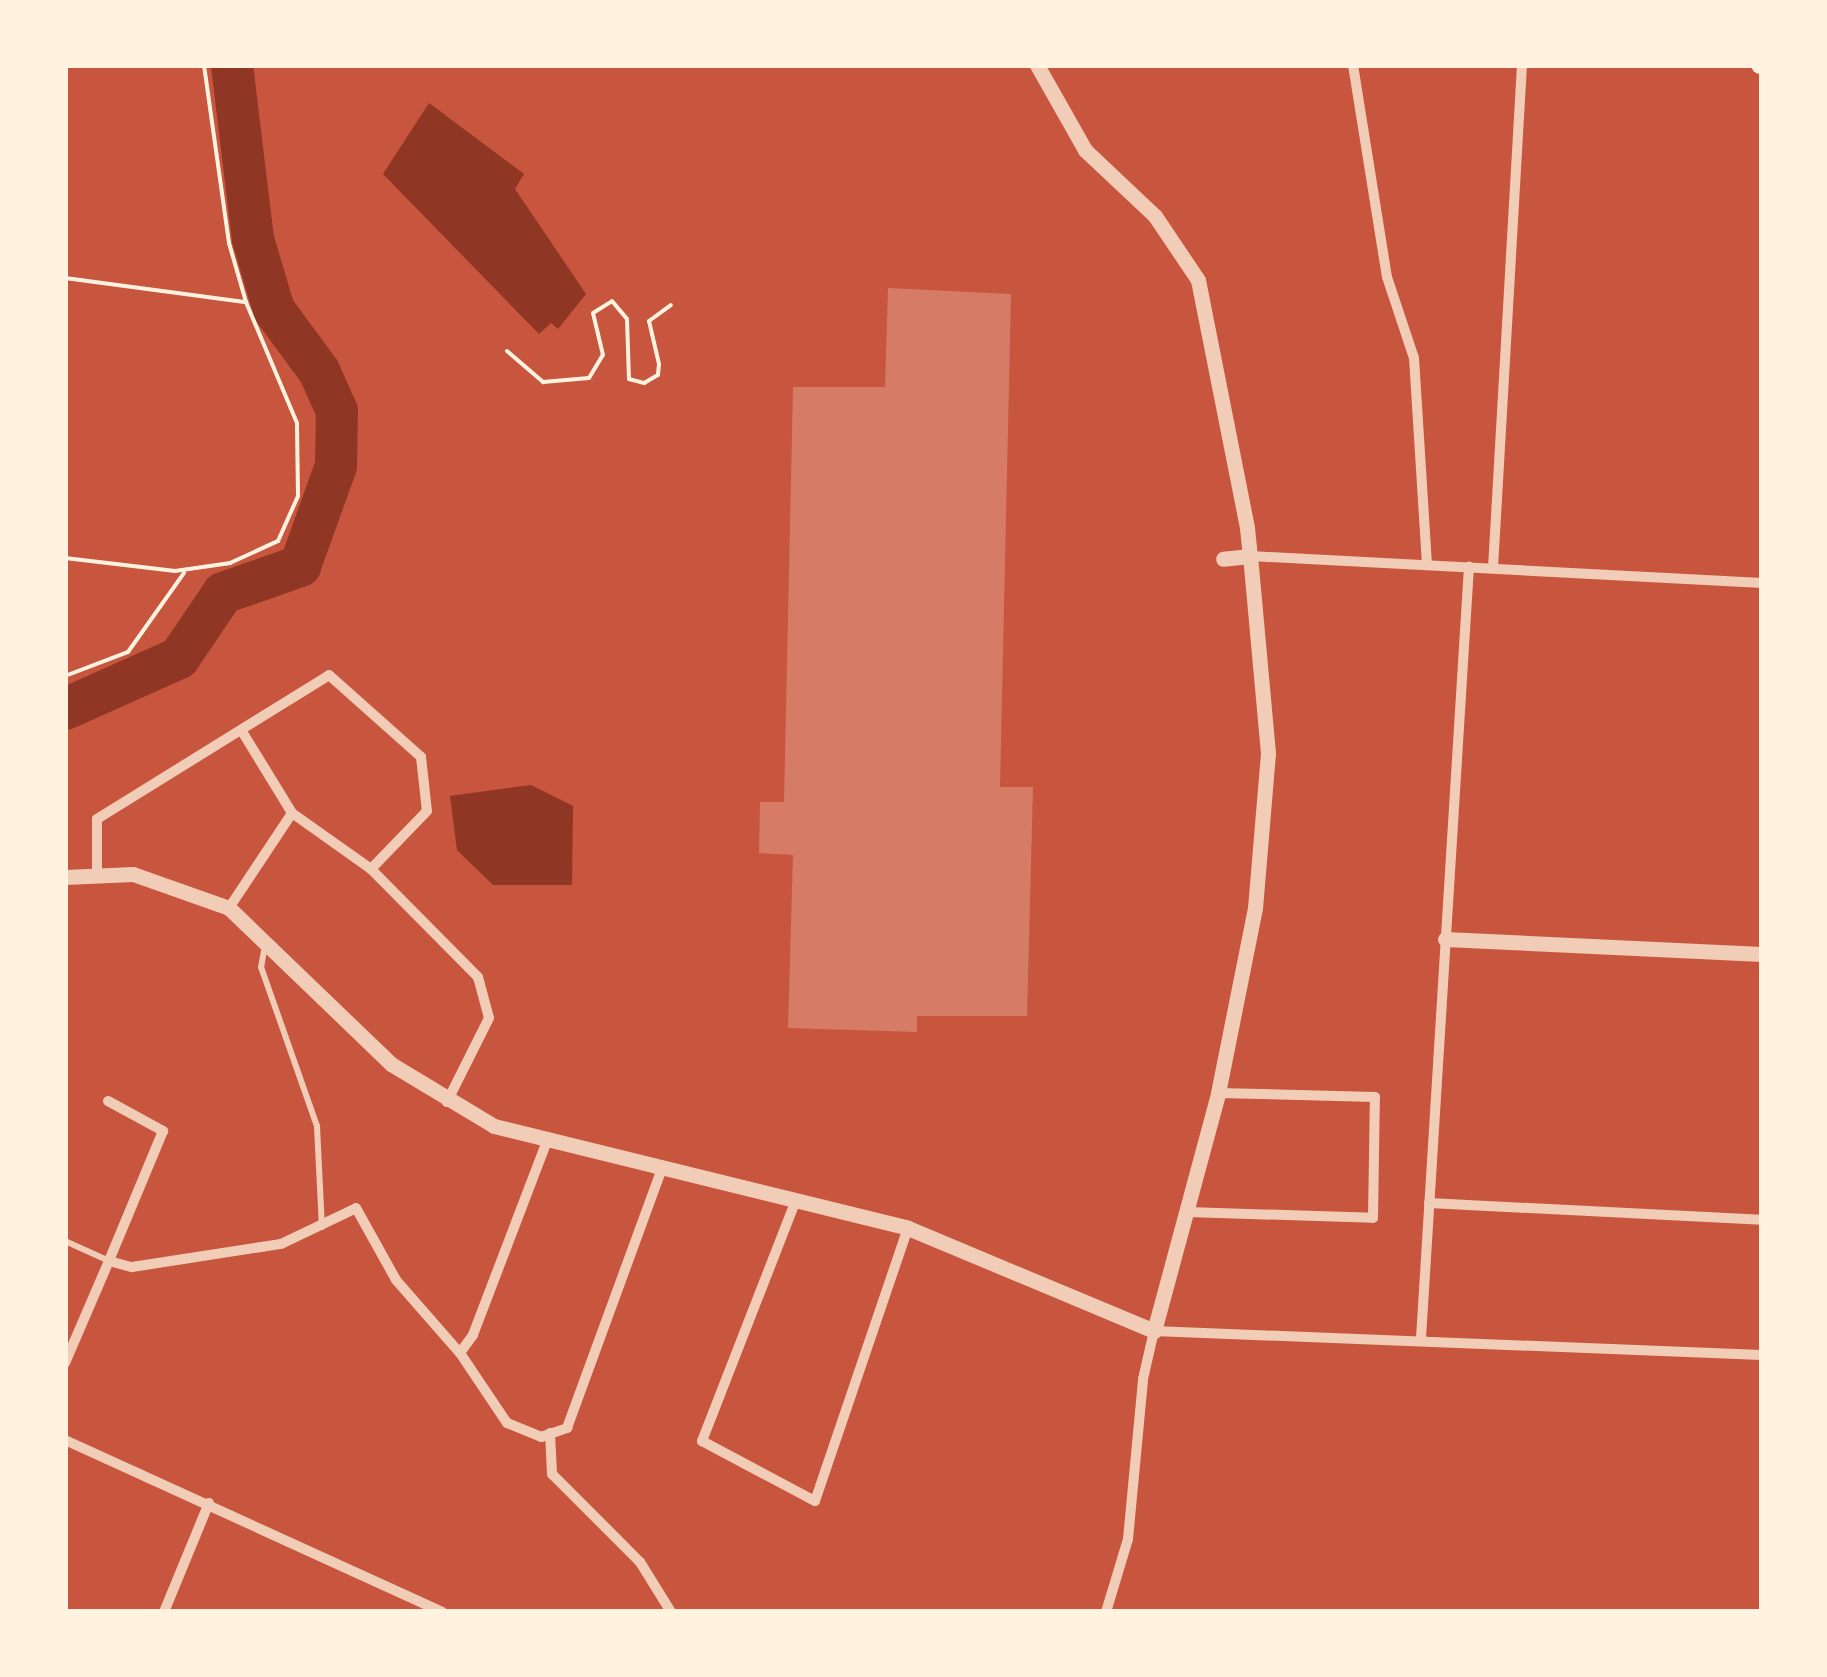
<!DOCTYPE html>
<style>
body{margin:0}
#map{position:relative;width:1827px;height:1677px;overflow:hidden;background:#c8553d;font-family:Karla,sans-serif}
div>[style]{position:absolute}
.water>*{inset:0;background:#8f3625}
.river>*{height:42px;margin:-21px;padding:0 21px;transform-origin:21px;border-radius:21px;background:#8f3625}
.building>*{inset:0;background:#d67c66}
.path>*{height:4px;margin:-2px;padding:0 2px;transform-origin:2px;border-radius:2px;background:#fff3e0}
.service>*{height:6px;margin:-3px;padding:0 3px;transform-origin:3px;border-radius:3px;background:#f1ccb7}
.minor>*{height:10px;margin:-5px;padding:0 5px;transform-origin:5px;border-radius:5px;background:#f1ccb7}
.tertiary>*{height:15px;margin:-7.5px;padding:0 7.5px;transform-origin:7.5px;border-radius:7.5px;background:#f1ccb7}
.secondary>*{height:18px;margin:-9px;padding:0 9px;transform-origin:9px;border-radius:9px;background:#fff3e0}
span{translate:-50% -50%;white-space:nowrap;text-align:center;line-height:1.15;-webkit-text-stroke:8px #fff3e0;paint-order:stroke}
.frame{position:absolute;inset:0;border:68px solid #fff3e0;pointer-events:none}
</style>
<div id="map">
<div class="water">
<i style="clip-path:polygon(429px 103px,524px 174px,515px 189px,586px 294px,558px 329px,551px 323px,539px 334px,383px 174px)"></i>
<i style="clip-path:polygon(531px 785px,573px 806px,572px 885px,493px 885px,457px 850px,450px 796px)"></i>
</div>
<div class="river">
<i style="left:65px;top:709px;width:125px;rotate:-24.1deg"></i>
<i style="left:179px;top:658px;width:78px;rotate:-55.9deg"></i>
<i style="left:223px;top:593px;width:82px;rotate:-19.3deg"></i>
<i style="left:300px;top:566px;width:106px;rotate:-70.2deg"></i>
<i style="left:336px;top:466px;width:55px;rotate:-89deg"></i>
<i style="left:337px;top:411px;width:44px;rotate:-114.2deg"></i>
<i style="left:319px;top:371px;width:76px;rotate:-126.4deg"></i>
<i style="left:274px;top:310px;width:74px;rotate:-106.5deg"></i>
<i style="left:253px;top:239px;width:175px;rotate:-96.9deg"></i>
</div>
<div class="building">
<i style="clip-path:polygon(888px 288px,1011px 294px,1000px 787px,1033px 787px,1027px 1016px,917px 1016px,917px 1032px,788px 1028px,793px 855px,759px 853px,760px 802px,784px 802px,793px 387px,885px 387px)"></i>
</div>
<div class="path">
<i style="left:65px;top:278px;width:183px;rotate:7.6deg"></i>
<i style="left:507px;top:351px;width:48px;rotate:40.7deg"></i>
<i style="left:543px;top:382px;width:46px;rotate:-5deg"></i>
<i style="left:589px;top:378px;width:27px;rotate:-59deg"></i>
<i style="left:603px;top:355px;width:43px;rotate:-103.4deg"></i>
<i style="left:593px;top:313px;width:22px;rotate:-32deg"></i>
<i style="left:612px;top:301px;width:23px;rotate:50deg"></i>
<i style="left:627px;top:319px;width:60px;rotate:88.1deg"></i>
<i style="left:629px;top:379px;width:16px;rotate:15deg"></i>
<i style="left:644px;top:383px;width:16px;rotate:-30deg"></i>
<i style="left:658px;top:375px;width:11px;rotate:-85deg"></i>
<i style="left:659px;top:364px;width:44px;rotate:-103.1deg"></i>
<i style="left:649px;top:321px;width:27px;rotate:-36deg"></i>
<i style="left:65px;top:558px;width:111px;rotate:6.7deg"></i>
<i style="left:175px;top:571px;width:56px;rotate:-8.3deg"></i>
<i style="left:230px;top:563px;width:53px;rotate:-24.6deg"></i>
<i style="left:278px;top:541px;width:49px;rotate:-66deg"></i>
<i style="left:298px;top:496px;width:73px;rotate:-90.8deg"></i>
<i style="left:297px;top:423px;width:131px;rotate:-112.9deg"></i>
<i style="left:246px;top:302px;width:61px;rotate:-106.1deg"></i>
<i style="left:229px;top:243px;width:180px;rotate:-98deg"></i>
<i style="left:65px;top:676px;width:67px;rotate:-20.9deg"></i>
<i style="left:128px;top:652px;width:97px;rotate:-54.7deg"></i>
</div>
<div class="service">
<i style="left:265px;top:945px;width:22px;rotate:100deg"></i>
<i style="left:261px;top:967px;width:169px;rotate:70.6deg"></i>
<i style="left:317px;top:1126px;width:101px;rotate:87.2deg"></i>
<i style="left:65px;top:1241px;width:48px;rotate:24.4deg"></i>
</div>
<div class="minor">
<i style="left:1353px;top:65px;width:215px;rotate:80.9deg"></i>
<i style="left:1387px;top:277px;width:85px;rotate:71.6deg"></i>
<i style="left:1414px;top:358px;width:206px;rotate:86.4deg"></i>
<i style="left:1250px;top:556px;width:513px;rotate:3.02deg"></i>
<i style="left:1493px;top:568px;width:504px;rotate:-86.7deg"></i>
<i style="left:243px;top:733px;width:94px;rotate:58.5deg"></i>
<i style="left:292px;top:813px;width:97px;rotate:35.3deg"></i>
<i style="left:97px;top:872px;width:53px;rotate:-90deg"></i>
<i style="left:97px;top:819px;width:273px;rotate:-31.8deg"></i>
<i style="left:329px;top:675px;width:123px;rotate:41.7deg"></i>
<i style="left:421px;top:757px;width:54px;rotate:83.7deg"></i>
<i style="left:427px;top:811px;width:81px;rotate:134deg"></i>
<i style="left:371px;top:869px;width:152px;rotate:45.3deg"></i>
<i style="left:478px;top:977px;width:42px;rotate:75deg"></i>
<i style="left:489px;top:1018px;width:94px;rotate:116.6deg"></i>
<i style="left:229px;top:908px;width:114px;rotate:-56.4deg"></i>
<i style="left:108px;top:1101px;width:63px;rotate:28.6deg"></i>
<i style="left:163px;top:1131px;width:141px;rotate:112.6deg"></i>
<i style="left:547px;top:1141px;width:208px;rotate:110.9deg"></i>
<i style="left:473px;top:1335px;width:22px;rotate:126deg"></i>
<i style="left:460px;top:1353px;width:84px;rotate:56.1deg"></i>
<i style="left:507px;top:1423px;width:37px;rotate:22deg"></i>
<i style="left:541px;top:1437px;width:28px;rotate:-19deg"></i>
<i style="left:567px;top:1428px;width:277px;rotate:-69.9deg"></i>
<i style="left:796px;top:1200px;width:259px;rotate:111.3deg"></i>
<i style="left:702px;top:1441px;width:128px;rotate:28deg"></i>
<i style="left:815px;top:1501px;width:288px;rotate:-71.2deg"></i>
<i style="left:1429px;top:1203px;width:333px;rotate:2.9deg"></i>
<i style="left:1187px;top:1212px;width:186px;rotate:1.8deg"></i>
<i style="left:1373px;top:1218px;width:121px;rotate:-89.1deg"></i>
<i style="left:1375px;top:1097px;width:157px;rotate:-178.5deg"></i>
<i style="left:1421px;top:1338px;width:773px;rotate:-86.44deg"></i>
<i style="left:65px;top:1363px;width:111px;rotate:-66.7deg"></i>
<i style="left:109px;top:1261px;width:24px;rotate:15deg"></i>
<i style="left:132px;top:1267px;width:151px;rotate:-8.8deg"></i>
<i style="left:281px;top:1244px;width:83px;rotate:-25.6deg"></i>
<i style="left:356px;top:1208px;width:82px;rotate:60.9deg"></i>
<i style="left:396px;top:1280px;width:97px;rotate:48.8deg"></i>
<i style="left:550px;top:1433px;width:41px;rotate:87.2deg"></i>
<i style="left:552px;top:1474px;width:124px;rotate:45deg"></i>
<i style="left:640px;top:1562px;width:59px;rotate:58.2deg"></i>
<i style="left:65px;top:1440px;width:415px;rotate:24.5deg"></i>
<i style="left:164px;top:1612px;width:118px;rotate:-67.6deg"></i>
<i style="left:1106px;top:1612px;width:76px;rotate:-73.2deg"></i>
<i style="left:1128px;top:1539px;width:161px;rotate:-84.6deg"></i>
<i style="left:1143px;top:1379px;width:49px;rotate:-77.1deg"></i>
<i style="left:1154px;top:1331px;width:608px;rotate:2.26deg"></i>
</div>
<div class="tertiary">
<i style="left:1037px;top:65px;width:98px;rotate:60.5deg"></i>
<i style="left:1085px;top:150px;width:96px;rotate:43.3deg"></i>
<i style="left:1155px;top:216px;width:77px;rotate:56.1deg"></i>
<i style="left:1198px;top:280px;width:253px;rotate:78.8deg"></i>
<i style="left:1247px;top:528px;width:28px;rotate:84deg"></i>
<i style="left:1250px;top:556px;width:27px;rotate:174deg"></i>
<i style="left:65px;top:877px;width:68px;rotate:-2.5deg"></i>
<i style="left:133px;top:874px;width:102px;rotate:19.5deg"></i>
<i style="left:229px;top:908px;width:225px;rotate:43.9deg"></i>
<i style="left:391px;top:1064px;width:120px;rotate:31deg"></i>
<i style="left:494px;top:1126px;width:426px;rotate:13.8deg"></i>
<i style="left:908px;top:1228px;width:267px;rotate:22.7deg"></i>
<i style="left:1154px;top:1331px;width:246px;rotate:-74.9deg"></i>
<i style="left:1218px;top:1093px;width:189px;rotate:-78.7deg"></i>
<i style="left:1255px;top:908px;width:156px;rotate:-85.2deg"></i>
<i style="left:1268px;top:753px;width:198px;rotate:-95.2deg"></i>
<i style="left:1445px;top:939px;width:317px;rotate:2.7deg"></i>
</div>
<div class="secondary">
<i style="left:1760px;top:65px;width:2px"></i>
</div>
<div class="frame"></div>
</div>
